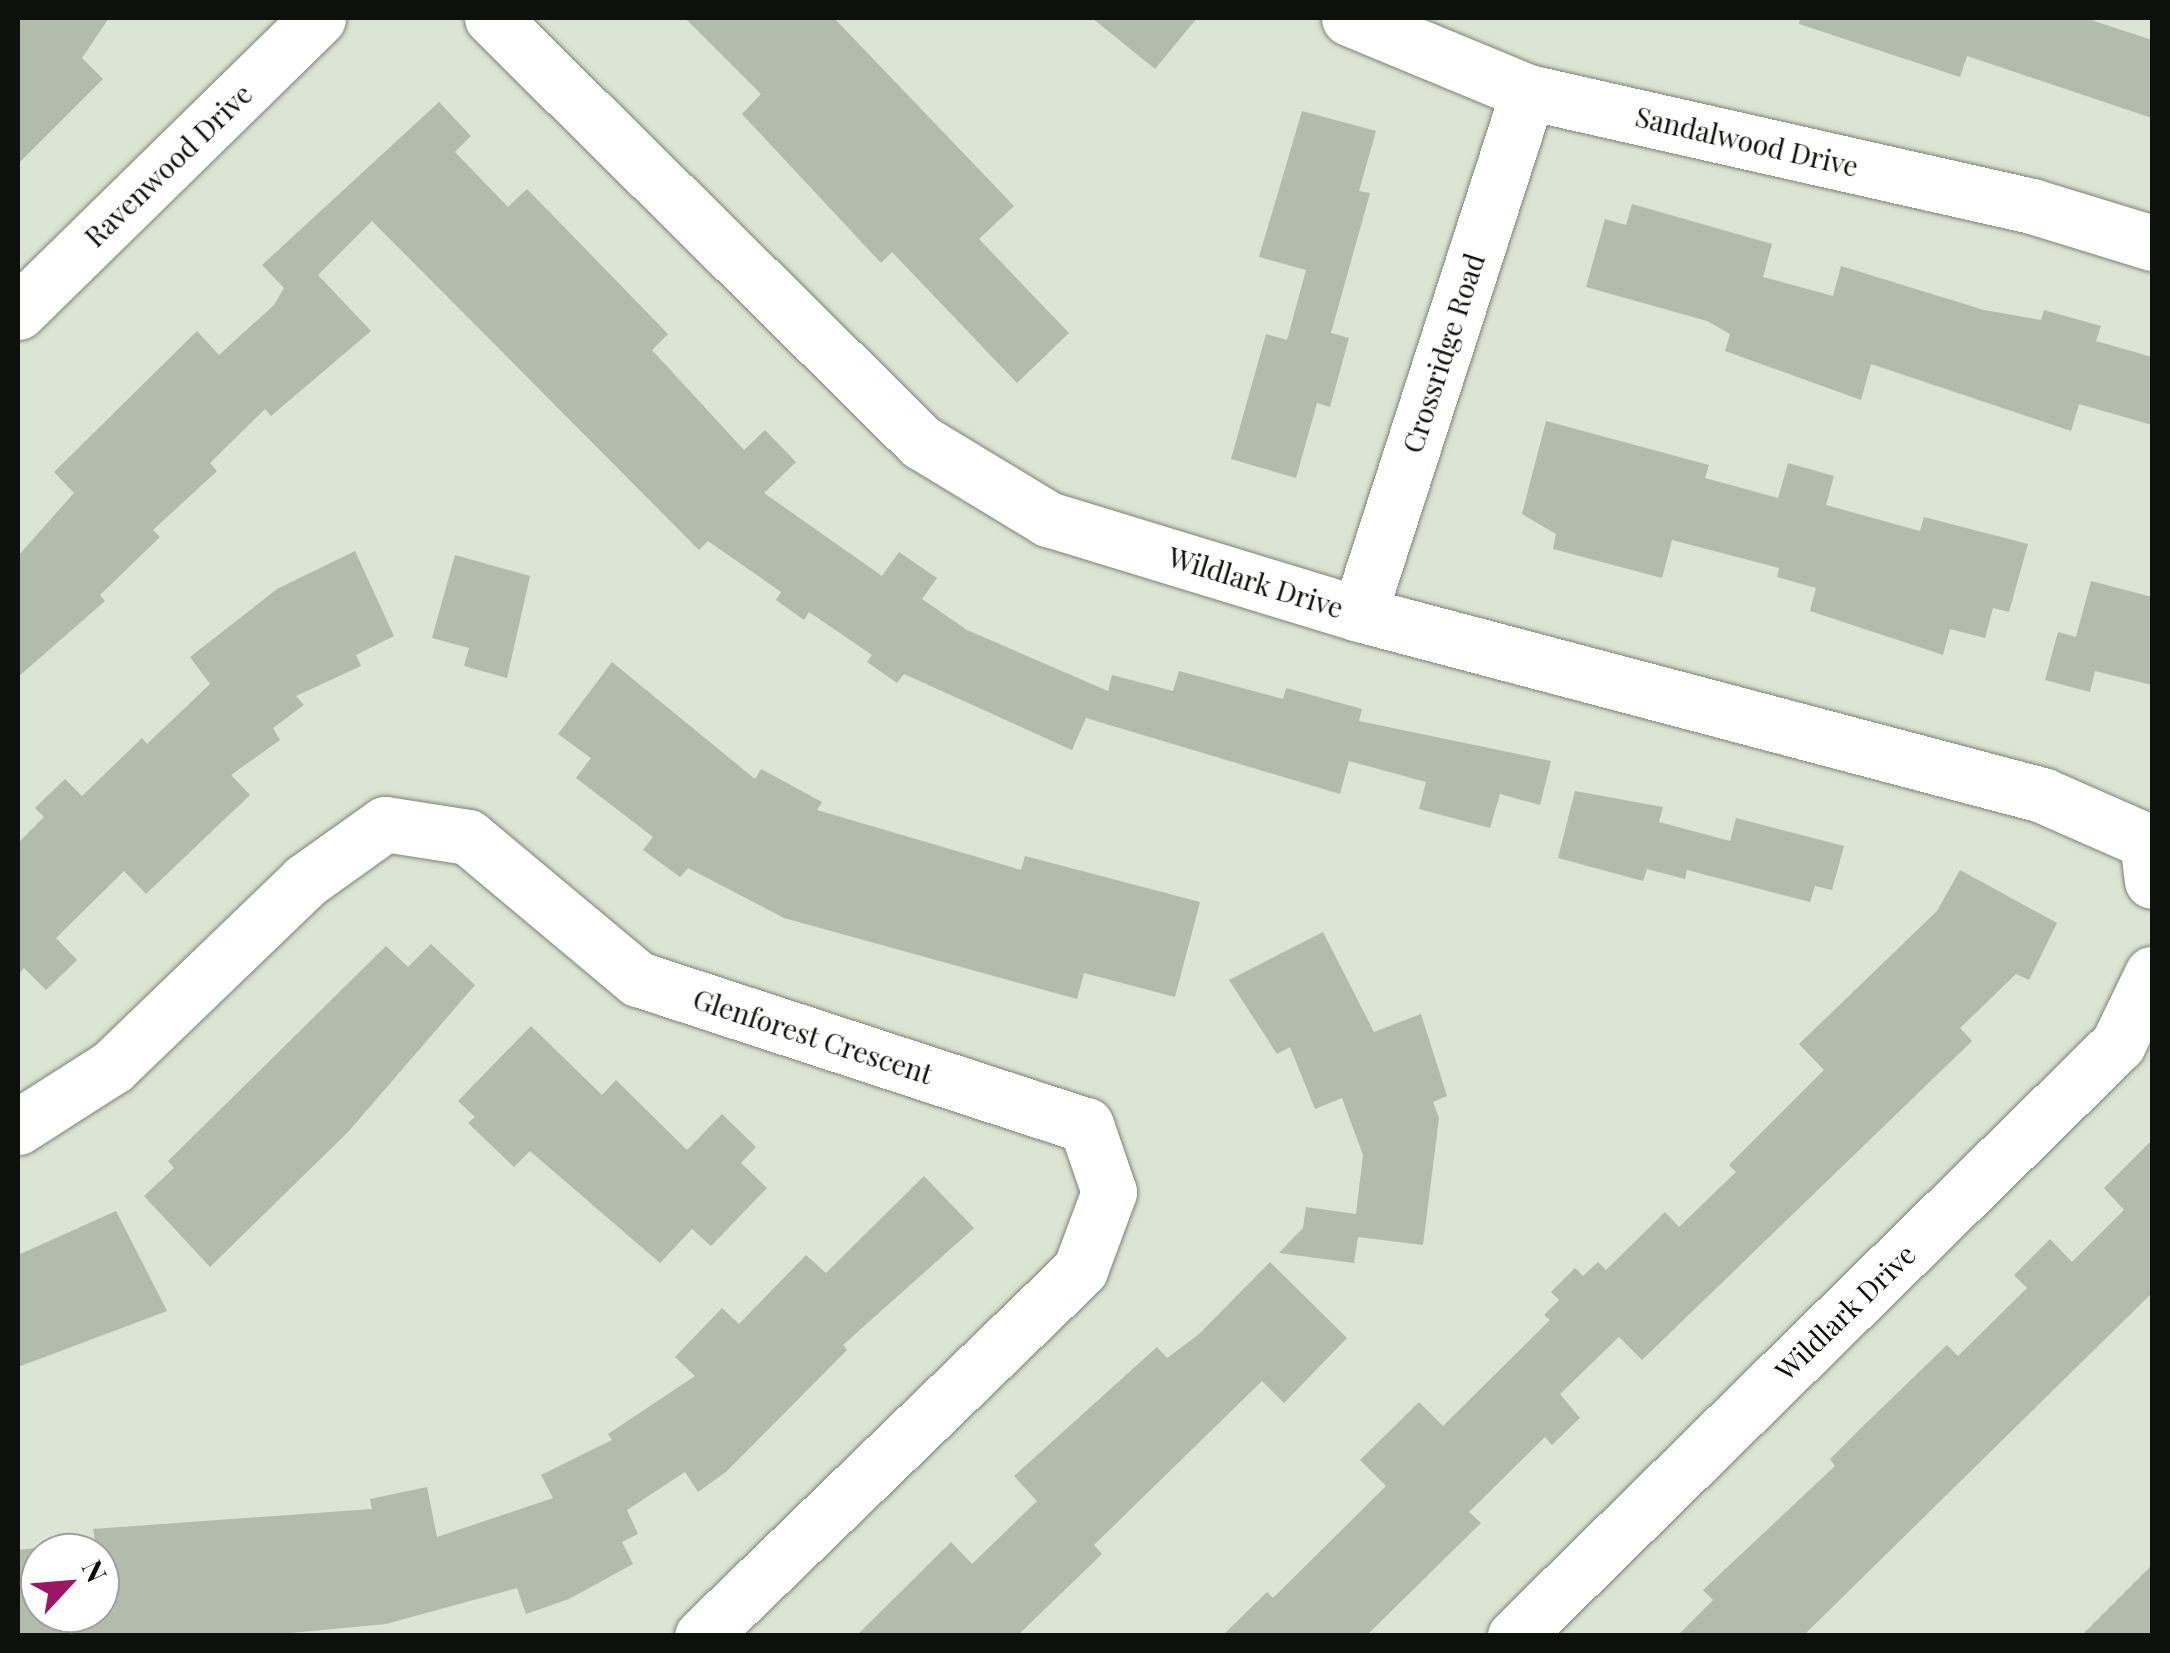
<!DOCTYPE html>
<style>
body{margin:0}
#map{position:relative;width:2170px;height:1653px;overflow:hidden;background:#dce4d3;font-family:"Playfair Display",serif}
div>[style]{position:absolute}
.building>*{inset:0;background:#b3bbaa}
.roads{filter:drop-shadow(0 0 2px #7c8373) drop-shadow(0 0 2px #7c8373)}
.minor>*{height:55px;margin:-27.5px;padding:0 27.5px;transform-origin:27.5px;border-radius:27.5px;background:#fff}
span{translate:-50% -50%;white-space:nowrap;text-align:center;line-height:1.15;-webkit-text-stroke:9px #fff;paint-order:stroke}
.street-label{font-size:28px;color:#0e110b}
.frame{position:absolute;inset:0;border:20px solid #0e110b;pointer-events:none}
.north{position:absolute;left:20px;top:1533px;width:100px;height:100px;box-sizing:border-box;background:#fff;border:2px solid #9fa09d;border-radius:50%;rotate:64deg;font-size:28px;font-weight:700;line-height:40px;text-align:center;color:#0e110b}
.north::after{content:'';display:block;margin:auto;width:35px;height:45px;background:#9d1565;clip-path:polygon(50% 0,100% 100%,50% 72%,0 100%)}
</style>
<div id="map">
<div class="building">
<i style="clip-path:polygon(18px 18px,109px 18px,82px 58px,103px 79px,18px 164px)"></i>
<i style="clip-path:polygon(685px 18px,834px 18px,1014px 206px,979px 239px,1069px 333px,1017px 383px,892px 252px,881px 263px,742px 114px,761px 94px)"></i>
<i style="clip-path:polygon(1092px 18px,1197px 18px,1155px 69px)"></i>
<i style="clip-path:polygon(1800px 18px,2085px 18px,2152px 40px,2152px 118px,1967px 56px,1960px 77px,1799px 24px)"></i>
<i style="clip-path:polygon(439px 102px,471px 136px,455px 152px,508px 207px,527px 189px,567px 230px,668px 334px,652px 350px,744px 450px,765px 430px,796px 462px,764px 493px,882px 576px,899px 552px,937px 578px,922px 599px,967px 630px,1108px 691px,1112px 675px,1173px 691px,1179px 671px,1283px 699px,1286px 688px,1362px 709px,1359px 721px,1551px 761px,1540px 805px,1500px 794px,1490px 828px,1419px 809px,1426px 782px,1349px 761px,1340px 794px,1086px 718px,1072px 750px,904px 674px,897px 683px,867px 662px,872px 655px,809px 612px,804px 620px,776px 600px,781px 592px,708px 541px,699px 550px,372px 221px,318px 275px,371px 331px,271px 416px,265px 409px,210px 463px,217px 471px,153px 530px,160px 537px,100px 595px,105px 601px,18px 677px,18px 556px,74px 493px,54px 472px,197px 331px,219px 355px,274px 305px,284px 288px,262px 265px)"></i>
<i style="clip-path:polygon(1302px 111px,1376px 131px,1359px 191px,1370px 193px,1331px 333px,1349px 338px,1330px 407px,1317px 403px,1296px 478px,1231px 459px,1266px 334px,1287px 340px,1306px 270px,1259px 257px)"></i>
<i style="clip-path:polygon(1632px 204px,1772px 244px,1763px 277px,1833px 296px,1841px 266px,1984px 310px,2041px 320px,2044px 310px,2101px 326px,2096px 341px,2152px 357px,2152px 425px,2079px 404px,2071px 431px,1871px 364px,1861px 400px,1725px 351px,1730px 334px,1707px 321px,1586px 287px,1605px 219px,1626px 225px)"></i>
<i style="clip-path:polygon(1546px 421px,1709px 465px,1705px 478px,1778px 498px,1788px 463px,1834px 476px,1826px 505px,1920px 531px,1924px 517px,2028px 544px,2009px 612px,1993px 608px,1985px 638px,1950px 629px,1943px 655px,1810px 611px,1816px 588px,1777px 577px,1779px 568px,1672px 540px,1662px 578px,1553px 549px,1556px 534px,1522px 514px)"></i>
<i style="clip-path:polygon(355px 551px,394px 636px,356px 655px,361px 666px,296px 696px,304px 705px,273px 728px,280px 740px,231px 775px,250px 795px,146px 894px,124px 871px,56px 938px,77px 960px,46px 990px,24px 968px,18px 975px,18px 843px,44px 817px,35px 808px,65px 779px,82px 796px,142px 738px,147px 744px,210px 684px,190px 657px,277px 589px)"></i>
<i style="clip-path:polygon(455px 555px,530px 576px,507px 678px,464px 666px,469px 648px,432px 638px)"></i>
<i style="clip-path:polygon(2091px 581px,2152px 597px,2152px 685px,2095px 671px,2090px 692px,2045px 680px,2058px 632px,2076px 637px)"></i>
<i style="clip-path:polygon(612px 662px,755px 779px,761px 769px,822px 802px,817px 810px,1021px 870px,1025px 856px,1200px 902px,1175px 997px,1084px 973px,1077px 999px,784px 918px,688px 868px,680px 877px,643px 850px,653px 837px,576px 778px,591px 758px,558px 734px)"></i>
<i style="clip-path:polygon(1575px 791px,1663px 807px,1659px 822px,1730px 841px,1736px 818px,1844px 846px,1832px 890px,1815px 886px,1810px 902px,1687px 870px,1685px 879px,1647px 869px,1643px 881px,1558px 858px)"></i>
<i style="clip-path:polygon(1960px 870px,2057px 923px,2029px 980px,2016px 974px,1960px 1028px,1972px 1041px,1642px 1360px,1619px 1337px,1560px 1394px,1580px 1418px,1552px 1445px,1545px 1437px,1469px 1512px,1481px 1523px,1366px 1636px,1222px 1636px,1267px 1592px,1273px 1598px,1386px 1486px,1360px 1460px,1419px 1402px,1443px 1426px,1550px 1320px,1544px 1315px,1559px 1300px,1551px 1292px,1575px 1268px,1583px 1276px,1598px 1262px,1606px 1270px,1665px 1212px,1679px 1227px,1736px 1172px,1729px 1165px,1824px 1070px,1799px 1044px,1937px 911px)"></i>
<i style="clip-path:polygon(1323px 932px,1374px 1032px,1421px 1014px,1447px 1096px,1433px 1102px,1439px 1118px,1423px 1245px,1358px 1237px,1354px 1263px,1279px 1253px,1303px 1228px,1306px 1207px,1356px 1214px,1363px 1155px,1342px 1098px,1315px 1109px,1290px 1047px,1277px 1054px,1229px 980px)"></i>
<i style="clip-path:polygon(431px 944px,475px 985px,348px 1132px,210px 1267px,144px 1196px,174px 1168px,168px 1161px,386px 946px,408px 967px)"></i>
<i style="clip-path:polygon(531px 1026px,602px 1095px,616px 1080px,687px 1150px,722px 1114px,756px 1147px,741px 1163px,767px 1188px,711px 1246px,692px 1229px,660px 1263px,530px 1151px,514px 1167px,468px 1123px,475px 1117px,458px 1101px)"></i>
<i style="clip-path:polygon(2152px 1140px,2152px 1293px,1803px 1636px,1677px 1636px,1713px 1600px,1703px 1590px,1835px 1466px,1830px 1459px,1861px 1428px,1947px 1345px,1958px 1356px,2027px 1288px,2014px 1275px,2050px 1239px,2072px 1262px,2124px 1210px,2104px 1188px)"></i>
<i style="clip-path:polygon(evenodd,924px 1176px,974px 1228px,843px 1345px,847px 1350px,726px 1472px,698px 1492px,685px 1472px,627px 1510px,638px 1534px,622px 1542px,633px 1564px,569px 1599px,526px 1614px,517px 1588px,386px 1624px,259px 1636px,18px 1636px,18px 1550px,95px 1541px,93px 1529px,372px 1509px,370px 1499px,427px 1487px,437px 1537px,553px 1498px,541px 1475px,612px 1440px,608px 1434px,695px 1376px,675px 1357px,722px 1308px,739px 1324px,806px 1255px,826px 1273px,924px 1176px,40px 1553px,100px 1553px,100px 1613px,40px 1613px,40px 1553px)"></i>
<i style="clip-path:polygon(116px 1211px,167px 1311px,18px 1367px,18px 1255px)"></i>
<i style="clip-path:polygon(1270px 1262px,1347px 1338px,1284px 1403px,1262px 1381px,1094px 1545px,1102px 1554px,1017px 1636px,856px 1636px,951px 1542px,972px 1564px,1037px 1501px,1014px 1476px,1157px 1347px,1167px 1358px,1198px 1335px)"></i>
<i style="clip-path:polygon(2152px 1565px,2152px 1636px,2081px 1636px)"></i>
</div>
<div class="roads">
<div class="minor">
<i style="left:492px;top:18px;width:603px;rotate:44.66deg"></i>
<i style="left:921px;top:442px;width:149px;rotate:31.2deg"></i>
<i style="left:1048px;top:519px;width:325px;rotate:17deg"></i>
<i style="left:1359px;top:614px;width:707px;rotate:14.84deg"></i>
<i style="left:2042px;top:795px;width:115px;rotate:23.7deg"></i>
<i style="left:2147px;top:841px;width:40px;rotate:82.9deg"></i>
<i style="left:1349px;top:18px;width:194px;rotate:22.5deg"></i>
<i style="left:1528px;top:92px;width:517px;rotate:12.75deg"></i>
<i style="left:2032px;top:206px;width:126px;rotate:17.1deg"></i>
<i style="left:18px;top:312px;width:420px;rotate:-44.4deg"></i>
<i style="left:1359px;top:614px;width:549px;rotate:-72.06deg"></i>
<i style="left:18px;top:1127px;width:112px;rotate:-32.6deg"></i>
<i style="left:112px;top:1067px;width:268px;rotate:-43.9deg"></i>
<i style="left:305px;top:881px;width:98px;rotate:-35.5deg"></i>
<i style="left:385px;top:824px;width:84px;rotate:8.9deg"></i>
<i style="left:468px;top:837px;width:222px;rotate:39.9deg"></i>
<i style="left:638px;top:979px;width:471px;rotate:18.1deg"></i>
<i style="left:1086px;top:1125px;width:71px;rotate:71.1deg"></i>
<i style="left:1109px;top:1192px;width:83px;rotate:110.4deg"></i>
<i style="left:1080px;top:1270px;width:526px;rotate:135.92deg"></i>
<i style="left:1515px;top:1636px;width:845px;rotate:-44.47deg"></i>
<i style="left:2118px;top:1044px;width:78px;rotate:-64.1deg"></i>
</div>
</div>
<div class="street-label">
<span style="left:1747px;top:141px;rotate:13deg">Sandalwood Drive</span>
<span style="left:168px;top:165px;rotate:-44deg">Ravenwood Drive</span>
<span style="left:1443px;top:353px;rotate:-72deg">Crossridge Road</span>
<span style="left:1256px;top:582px;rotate:17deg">Wildlark Drive</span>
<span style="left:813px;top:1036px;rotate:18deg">Glenforest Crescent</span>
<span style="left:1845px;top:1312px;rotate:-44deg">Wildlark Drive</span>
</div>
<div class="frame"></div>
<div class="north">N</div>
</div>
